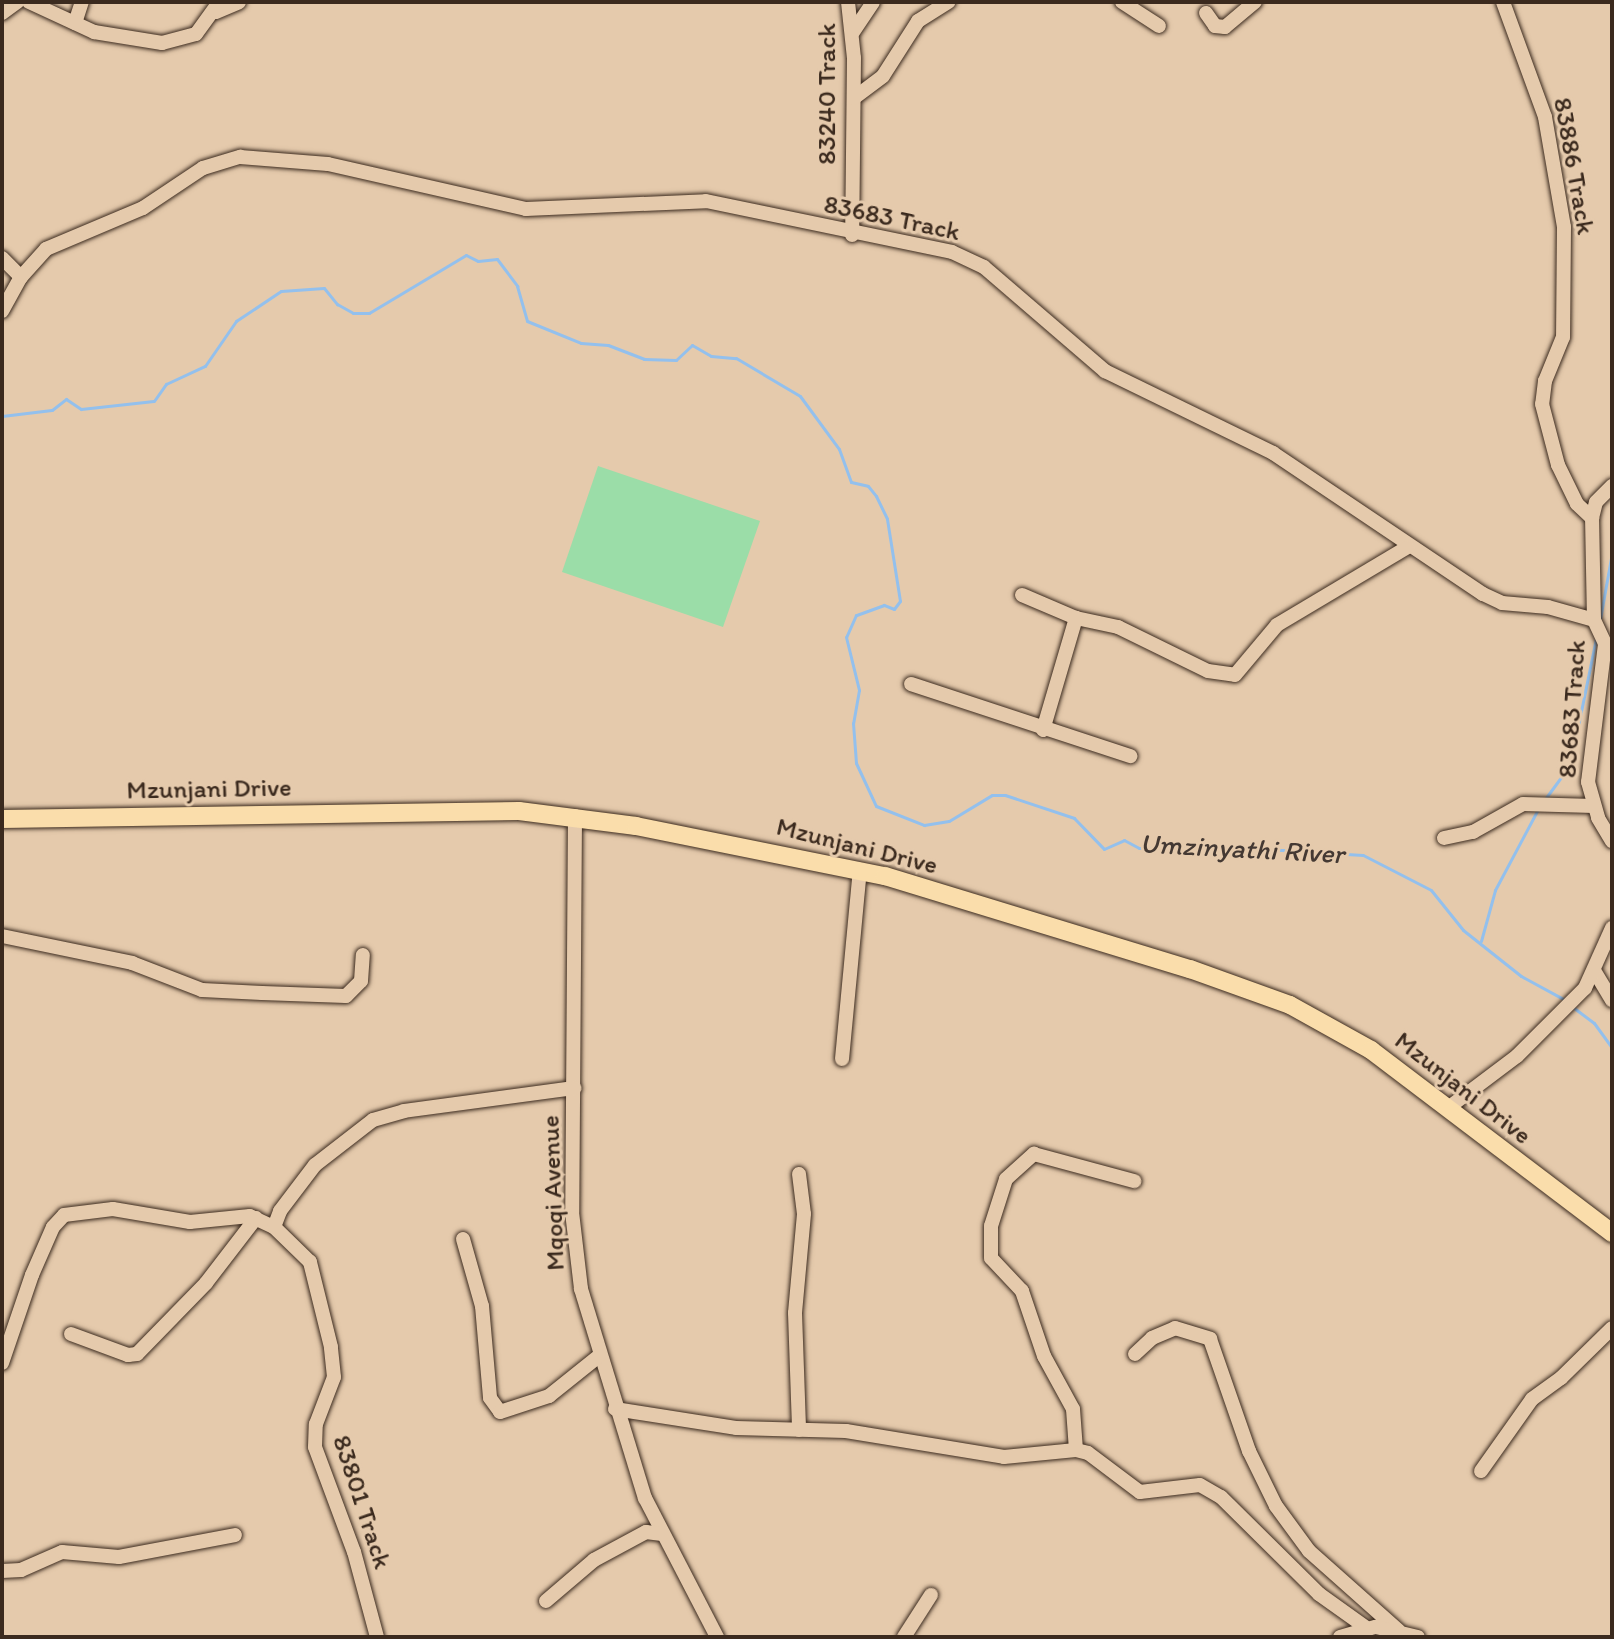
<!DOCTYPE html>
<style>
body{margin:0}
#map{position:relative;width:1614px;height:1639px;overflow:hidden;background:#e5caac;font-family:Itim,sans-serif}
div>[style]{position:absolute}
.green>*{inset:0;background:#9bdda8}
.stream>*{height:3px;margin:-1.5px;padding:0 1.5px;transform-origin:1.5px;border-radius:1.5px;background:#93c0ed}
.roads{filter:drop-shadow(0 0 2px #3b2a1e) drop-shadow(0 0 2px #3b2a1e)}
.minor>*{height:14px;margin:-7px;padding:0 7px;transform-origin:7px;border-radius:7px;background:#e5caac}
.major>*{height:18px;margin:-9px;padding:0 9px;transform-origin:9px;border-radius:9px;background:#faddab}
span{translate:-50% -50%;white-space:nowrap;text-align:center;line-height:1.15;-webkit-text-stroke:6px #e5caac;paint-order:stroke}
.street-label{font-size:26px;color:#3b2a1e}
.water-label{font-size:28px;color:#443933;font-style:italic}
.frame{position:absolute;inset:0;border:4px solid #3b2a1e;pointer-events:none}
</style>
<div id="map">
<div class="green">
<i style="clip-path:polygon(598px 466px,760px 521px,723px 627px,562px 572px)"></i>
</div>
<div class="stream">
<i style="left:2px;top:416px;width:50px;rotate:-6.8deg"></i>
<i style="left:52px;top:410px;width:18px;rotate:-38deg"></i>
<i style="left:66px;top:399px;width:18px;rotate:34deg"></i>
<i style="left:81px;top:409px;width:73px;rotate:-6.3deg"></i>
<i style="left:154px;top:401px;width:21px;rotate:-55deg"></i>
<i style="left:166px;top:384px;width:43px;rotate:-24.8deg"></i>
<i style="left:205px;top:366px;width:55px;rotate:-55.4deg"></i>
<i style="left:236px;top:321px;width:54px;rotate:-33.7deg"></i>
<i style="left:281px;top:291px;width:43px;rotate:-4deg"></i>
<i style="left:324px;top:288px;width:21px;rotate:51deg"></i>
<i style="left:337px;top:304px;width:18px;rotate:29deg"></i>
<i style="left:353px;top:313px;width:16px"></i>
<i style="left:369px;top:313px;width:113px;rotate:-30.9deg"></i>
<i style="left:466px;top:255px;width:13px;rotate:27deg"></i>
<i style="left:478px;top:261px;width:19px;rotate:-6deg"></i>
<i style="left:497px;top:259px;width:34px;rotate:53deg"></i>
<i style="left:517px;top:286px;width:36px;rotate:74deg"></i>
<i style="left:527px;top:321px;width:58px;rotate:22.2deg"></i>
<i style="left:581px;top:343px;width:27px;rotate:4deg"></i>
<i style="left:608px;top:345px;width:39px;rotate:21deg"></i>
<i style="left:644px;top:359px;width:32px;rotate:2deg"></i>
<i style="left:676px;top:360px;width:22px;rotate:-43deg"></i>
<i style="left:692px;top:345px;width:22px;rotate:30deg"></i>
<i style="left:711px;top:356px;width:25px;rotate:5deg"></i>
<i style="left:736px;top:358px;width:74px;rotate:30.7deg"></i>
<i style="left:800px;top:396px;width:66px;rotate:53.7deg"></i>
<i style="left:839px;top:449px;width:35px;rotate:70deg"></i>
<i style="left:851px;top:482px;width:17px;rotate:13deg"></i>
<i style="left:868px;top:486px;width:13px;rotate:51deg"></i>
<i style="left:876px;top:496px;width:25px;rotate:64deg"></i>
<i style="left:887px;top:519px;width:83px;rotate:81deg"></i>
<i style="left:900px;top:601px;width:10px;rotate:127deg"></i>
<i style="left:894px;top:609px;width:11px;rotate:-158deg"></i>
<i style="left:884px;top:605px;width:30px;rotate:160deg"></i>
<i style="left:856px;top:615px;width:24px;rotate:114deg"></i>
<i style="left:846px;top:637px;width:55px;rotate:76.2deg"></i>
<i style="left:859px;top:690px;width:34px;rotate:100deg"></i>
<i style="left:853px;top:723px;width:40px;rotate:85.7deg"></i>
<i style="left:856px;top:763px;width:47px;rotate:65.1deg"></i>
<i style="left:876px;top:806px;width:52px;rotate:21.6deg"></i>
<i style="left:924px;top:825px;width:25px;rotate:-9deg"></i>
<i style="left:949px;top:821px;width:50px;rotate:-31.2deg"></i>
<i style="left:992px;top:795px;width:13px"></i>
<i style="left:1005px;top:795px;width:73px;rotate:18.4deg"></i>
<i style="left:1074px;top:818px;width:43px;rotate:45.9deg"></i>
<i style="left:1104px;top:849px;width:22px;rotate:-24deg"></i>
<i style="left:1124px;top:840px;width:17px;rotate:28deg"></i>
<i style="left:1139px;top:848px;width:96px;rotate:-0.6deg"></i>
<i style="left:1235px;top:847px;width:128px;rotate:3.6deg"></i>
<i style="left:1363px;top:855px;width:76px;rotate:27.2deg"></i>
<i style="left:1431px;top:890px;width:51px;rotate:51.3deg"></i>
<i style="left:1463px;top:930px;width:74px;rotate:38.4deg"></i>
<i style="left:1521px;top:976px;width:50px;rotate:28.6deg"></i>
<i style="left:1600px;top:619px;width:68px;rotate:-79.8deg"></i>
<i style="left:1545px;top:799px;width:42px;rotate:-53.7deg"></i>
<i style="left:1570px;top:765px;width:130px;rotate:-78.4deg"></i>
<i style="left:1481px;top:941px;width:53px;rotate:-74.6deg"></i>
<i style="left:1495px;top:890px;width:92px;rotate:-62deg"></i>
<i style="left:1574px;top:1008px;width:25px;rotate:37deg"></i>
<i style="left:1594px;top:1023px;width:31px;rotate:54deg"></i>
</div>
<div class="roads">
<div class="minor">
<i style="left:29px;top:2px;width:72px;rotate:24.8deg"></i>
<i style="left:94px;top:32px;width:69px;rotate:9.2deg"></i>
<i style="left:162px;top:43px;width:35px;rotate:-15deg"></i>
<i style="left:196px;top:34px;width:39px;rotate:-54deg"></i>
<i style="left:848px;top:2px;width:56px;rotate:83.9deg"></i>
<i style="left:854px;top:58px;width:177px;rotate:90.6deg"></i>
<i style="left:1122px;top:2px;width:44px;rotate:33deg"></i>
<i style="left:1503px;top:2px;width:122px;rotate:69.9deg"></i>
<i style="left:1545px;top:117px;width:112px;rotate:80.2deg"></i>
<i style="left:1564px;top:227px;width:110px;rotate:90.5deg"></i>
<i style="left:1563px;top:337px;width:48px;rotate:112.2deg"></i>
<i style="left:1545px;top:381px;width:23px;rotate:97deg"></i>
<i style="left:1542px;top:404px;width:63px;rotate:75.3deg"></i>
<i style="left:1558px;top:465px;width:43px;rotate:64deg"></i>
<i style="left:1577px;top:504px;width:21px;rotate:43deg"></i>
<i style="left:216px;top:12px;width:25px;rotate:-23deg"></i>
<i style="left:2px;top:13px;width:19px;rotate:-36deg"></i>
<i style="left:1206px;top:13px;width:16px;rotate:55deg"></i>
<i style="left:1215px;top:26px;width:10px;rotate:6deg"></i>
<i style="left:1225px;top:27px;width:39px;rotate:-40deg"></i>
<i style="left:75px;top:23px;width:22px;rotate:-72deg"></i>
<i style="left:853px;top:32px;width:36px;rotate:-56deg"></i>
<i style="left:854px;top:98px;width:36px;rotate:-37deg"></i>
<i style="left:883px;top:76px;width:65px;rotate:-57.5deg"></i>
<i style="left:918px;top:21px;width:36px;rotate:-32deg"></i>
<i style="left:2px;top:258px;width:27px;rotate:45deg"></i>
<i style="left:2px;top:311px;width:39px;rotate:-61deg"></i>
<i style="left:21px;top:277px;width:38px;rotate:-48deg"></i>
<i style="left:46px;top:249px;width:105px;rotate:-22.9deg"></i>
<i style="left:143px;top:208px;width:72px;rotate:-33.7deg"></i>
<i style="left:203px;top:168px;width:39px;rotate:-17deg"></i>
<i style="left:240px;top:157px;width:88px;rotate:4.5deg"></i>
<i style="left:328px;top:164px;width:203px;rotate:12.8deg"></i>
<i style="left:526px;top:209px;width:180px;rotate:-2.5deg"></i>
<i style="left:706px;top:201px;width:251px;rotate:11.7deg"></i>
<i style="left:952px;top:252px;width:35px;rotate:25deg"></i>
<i style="left:984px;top:267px;width:160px;rotate:40.7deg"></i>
<i style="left:1105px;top:371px;width:187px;rotate:26deg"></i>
<i style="left:1273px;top:453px;width:253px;rotate:33.9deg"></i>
<i style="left:1483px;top:594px;width:21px;rotate:25deg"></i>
<i style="left:1502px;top:603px;width:46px;rotate:5deg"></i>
<i style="left:1548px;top:607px;width:48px;rotate:15.8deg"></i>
<i style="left:1594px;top:620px;width:26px;rotate:65deg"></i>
<i style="left:1605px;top:644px;width:139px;rotate:97deg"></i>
<i style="left:1588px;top:782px;width:37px;rotate:74deg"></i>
<i style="left:1598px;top:818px;width:27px;rotate:59deg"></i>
<i style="left:1022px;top:595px;width:59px;rotate:23.1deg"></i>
<i style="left:1076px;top:618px;width:43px;rotate:12.1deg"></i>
<i style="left:1118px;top:627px;width:100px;rotate:26.1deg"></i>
<i style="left:1208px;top:671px;width:27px;rotate:8deg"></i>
<i style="left:1235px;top:675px;width:65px;rotate:-50deg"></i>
<i style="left:1277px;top:625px;width:152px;rotate:-30.8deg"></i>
<i style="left:1594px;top:620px;width:102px;rotate:-91.1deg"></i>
<i style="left:1592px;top:518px;width:16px;rotate:-76deg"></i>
<i style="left:1596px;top:502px;width:23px;rotate:-45deg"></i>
<i style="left:911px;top:684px;width:231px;rotate:18.2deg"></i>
<i style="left:1043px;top:730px;width:117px;rotate:-73.6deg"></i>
<i style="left:575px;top:816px;width:396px;rotate:90.4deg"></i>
<i style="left:572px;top:1212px;width:78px;rotate:83.3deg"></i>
<i style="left:581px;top:1289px;width:219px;rotate:73deg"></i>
<i style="left:645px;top:1498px;width:157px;rotate:62.6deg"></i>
<i style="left:1444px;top:838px;width:30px;rotate:-12deg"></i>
<i style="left:1473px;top:832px;width:57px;rotate:-29.2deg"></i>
<i style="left:1523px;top:804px;width:71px;rotate:1.6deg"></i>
<i style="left:2px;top:936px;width:133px;rotate:11.7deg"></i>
<i style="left:132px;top:963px;width:75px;rotate:21.1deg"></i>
<i style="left:202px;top:990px;width:60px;rotate:2.9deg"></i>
<i style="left:262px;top:993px;width:84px;rotate:2deg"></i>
<i style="left:346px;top:996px;width:21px;rotate:-45deg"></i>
<i style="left:361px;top:981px;width:26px;rotate:-86deg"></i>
<i style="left:1595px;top:972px;width:33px;rotate:59deg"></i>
<i style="left:842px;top:1059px;width:190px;rotate:-84.6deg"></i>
<i style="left:1448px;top:1108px;width:86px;rotate:-37deg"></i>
<i style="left:1517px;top:1056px;width:96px;rotate:-45deg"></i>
<i style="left:1585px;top:988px;width:66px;rotate:-65.8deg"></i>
<i style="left:799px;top:1174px;width:40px;rotate:82.9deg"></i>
<i style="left:804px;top:1214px;width:99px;rotate:95.2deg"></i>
<i style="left:795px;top:1313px;width:117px;rotate:88deg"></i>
<i style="left:463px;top:1239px;width:70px;rotate:74.2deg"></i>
<i style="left:482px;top:1306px;width:92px;rotate:85deg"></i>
<i style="left:490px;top:1398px;width:17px;rotate:54deg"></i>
<i style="left:500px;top:1412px;width:52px;rotate:-18.1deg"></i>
<i style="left:549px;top:1396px;width:64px;rotate:-38.7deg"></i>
<i style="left:71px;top:1334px;width:61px;rotate:20.2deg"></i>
<i style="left:128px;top:1355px;width:9px;rotate:-6deg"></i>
<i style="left:137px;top:1354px;width:99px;rotate:-45.8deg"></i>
<i style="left:206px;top:1283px;width:82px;rotate:-52.4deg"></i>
<i style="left:1135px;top:1354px;width:23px;rotate:-43deg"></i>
<i style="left:1152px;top:1338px;width:25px;rotate:-23deg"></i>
<i style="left:1175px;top:1328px;width:37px;rotate:17deg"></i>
<i style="left:1210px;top:1339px;width:119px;rotate:70.8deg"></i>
<i style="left:1249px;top:1451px;width:61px;rotate:63.9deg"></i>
<i style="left:1276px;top:1506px;width:56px;rotate:53.7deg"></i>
<i style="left:1309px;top:1551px;width:120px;rotate:41.6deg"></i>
<i style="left:2px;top:1363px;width:93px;rotate:-71.2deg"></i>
<i style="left:32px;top:1275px;width:52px;rotate:-66.4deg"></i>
<i style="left:53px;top:1227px;width:16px;rotate:-47deg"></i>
<i style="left:64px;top:1215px;width:49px;rotate:-7deg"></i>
<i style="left:113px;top:1209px;width:78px;rotate:9.6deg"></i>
<i style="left:190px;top:1222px;width:60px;rotate:-5.7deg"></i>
<i style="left:250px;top:1216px;width:26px;rotate:25deg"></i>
<i style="left:615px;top:1409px;width:122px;rotate:8.9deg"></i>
<i style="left:736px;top:1428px;width:110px;rotate:1.6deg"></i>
<i style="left:846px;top:1431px;width:160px;rotate:9.3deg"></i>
<i style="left:1004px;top:1457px;width:72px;rotate:-5.6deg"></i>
<i style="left:1076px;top:1450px;width:12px;rotate:14deg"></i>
<i style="left:1088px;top:1453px;width:65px;rotate:36.9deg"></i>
<i style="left:1140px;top:1492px;width:60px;rotate:-6.7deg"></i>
<i style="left:1200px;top:1485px;width:24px;rotate:30deg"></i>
<i style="left:1221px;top:1497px;width:138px;rotate:44.7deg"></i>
<i style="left:1319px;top:1594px;width:60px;rotate:35.5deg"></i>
<i style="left:1076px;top:1450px;width:41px;rotate:-94.2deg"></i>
<i style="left:1073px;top:1409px;width:60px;rotate:-118.7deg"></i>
<i style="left:1044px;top:1356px;width:69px;rotate:-108.7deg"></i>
<i style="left:1022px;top:1291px;width:45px;rotate:-133.2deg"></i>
<i style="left:991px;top:1258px;width:32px;rotate:-90deg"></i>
<i style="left:991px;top:1226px;width:49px;rotate:-72.3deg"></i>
<i style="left:1006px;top:1179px;width:38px;rotate:-42deg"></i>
<i style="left:1034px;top:1154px;width:104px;rotate:15.1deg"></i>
<i style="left:1481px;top:1471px;width:88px;rotate:-54.7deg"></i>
<i style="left:1532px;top:1399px;width:36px;rotate:-36deg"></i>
<i style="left:1561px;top:1378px;width:71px;rotate:-44.4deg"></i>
<i style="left:2px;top:1571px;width:19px;rotate:-3deg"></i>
<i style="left:21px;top:1570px;width:45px;rotate:-23.7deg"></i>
<i style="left:62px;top:1552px;width:57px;rotate:5deg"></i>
<i style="left:119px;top:1557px;width:118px;rotate:-10.7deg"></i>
<i style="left:546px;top:1601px;width:63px;rotate:-40.5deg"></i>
<i style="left:594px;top:1560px;width:59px;rotate:-28.3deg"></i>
<i style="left:646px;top:1532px;width:16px;rotate:7deg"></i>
<i style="left:377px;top:1637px;width:88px;rotate:-105.1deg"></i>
<i style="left:354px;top:1552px;width:112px;rotate:-110.4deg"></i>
<i style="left:315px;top:1447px;width:23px;rotate:-88deg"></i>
<i style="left:316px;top:1424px;width:50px;rotate:-69deg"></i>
<i style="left:334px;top:1377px;width:30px;rotate:-96deg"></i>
<i style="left:331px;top:1347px;width:88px;rotate:-103.9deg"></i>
<i style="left:310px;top:1262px;width:50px;rotate:-135.8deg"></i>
<i style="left:274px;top:1227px;width:17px;rotate:-69deg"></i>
<i style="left:280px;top:1211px;width:58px;rotate:-52.7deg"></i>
<i style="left:315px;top:1165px;width:73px;rotate:-37.8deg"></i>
<i style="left:373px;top:1120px;width:32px;rotate:-16deg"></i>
<i style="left:404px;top:1111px;width:172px;rotate:-7.7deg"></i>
<i style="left:904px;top:1637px;width:50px;rotate:-57.3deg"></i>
<i style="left:1340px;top:1637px;width:37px;rotate:-16deg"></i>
<i style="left:1376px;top:1627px;width:43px;rotate:13.4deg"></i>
</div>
<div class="major">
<i style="left:2px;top:819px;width:517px;rotate:-0.89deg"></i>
<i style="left:519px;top:811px;width:118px;rotate:7.3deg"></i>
<i style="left:636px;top:826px;width:254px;rotate:11.4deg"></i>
<i style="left:885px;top:876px;width:319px;rotate:17deg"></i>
<i style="left:1190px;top:969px;width:106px;rotate:19.8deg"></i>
<i style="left:1290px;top:1005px;width:93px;rotate:29.1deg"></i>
<i style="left:1371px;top:1050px;width:303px;rotate:37.2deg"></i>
</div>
</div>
<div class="street-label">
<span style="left:827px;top:94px;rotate:-90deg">83240 Track</span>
<span style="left:1574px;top:166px;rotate:80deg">83886 Track</span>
<span style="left:892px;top:218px;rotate:12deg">83683 Track</span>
<span style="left:1572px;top:709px;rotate:-86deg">83683 Track</span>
<span style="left:209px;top:789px;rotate:-1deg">Mzunjani Drive</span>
<span style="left:857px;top:846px;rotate:14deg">Mzunjani Drive</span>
<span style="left:1463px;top:1088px;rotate:38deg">Mzunjani Drive</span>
<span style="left:553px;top:1193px;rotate:-92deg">Mqoqi Avenue</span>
<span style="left:362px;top:1502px;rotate:72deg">83801 Track</span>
</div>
<div class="water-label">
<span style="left:1242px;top:848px;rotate:3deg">Umzinyathi River</span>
</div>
<div class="frame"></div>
</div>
